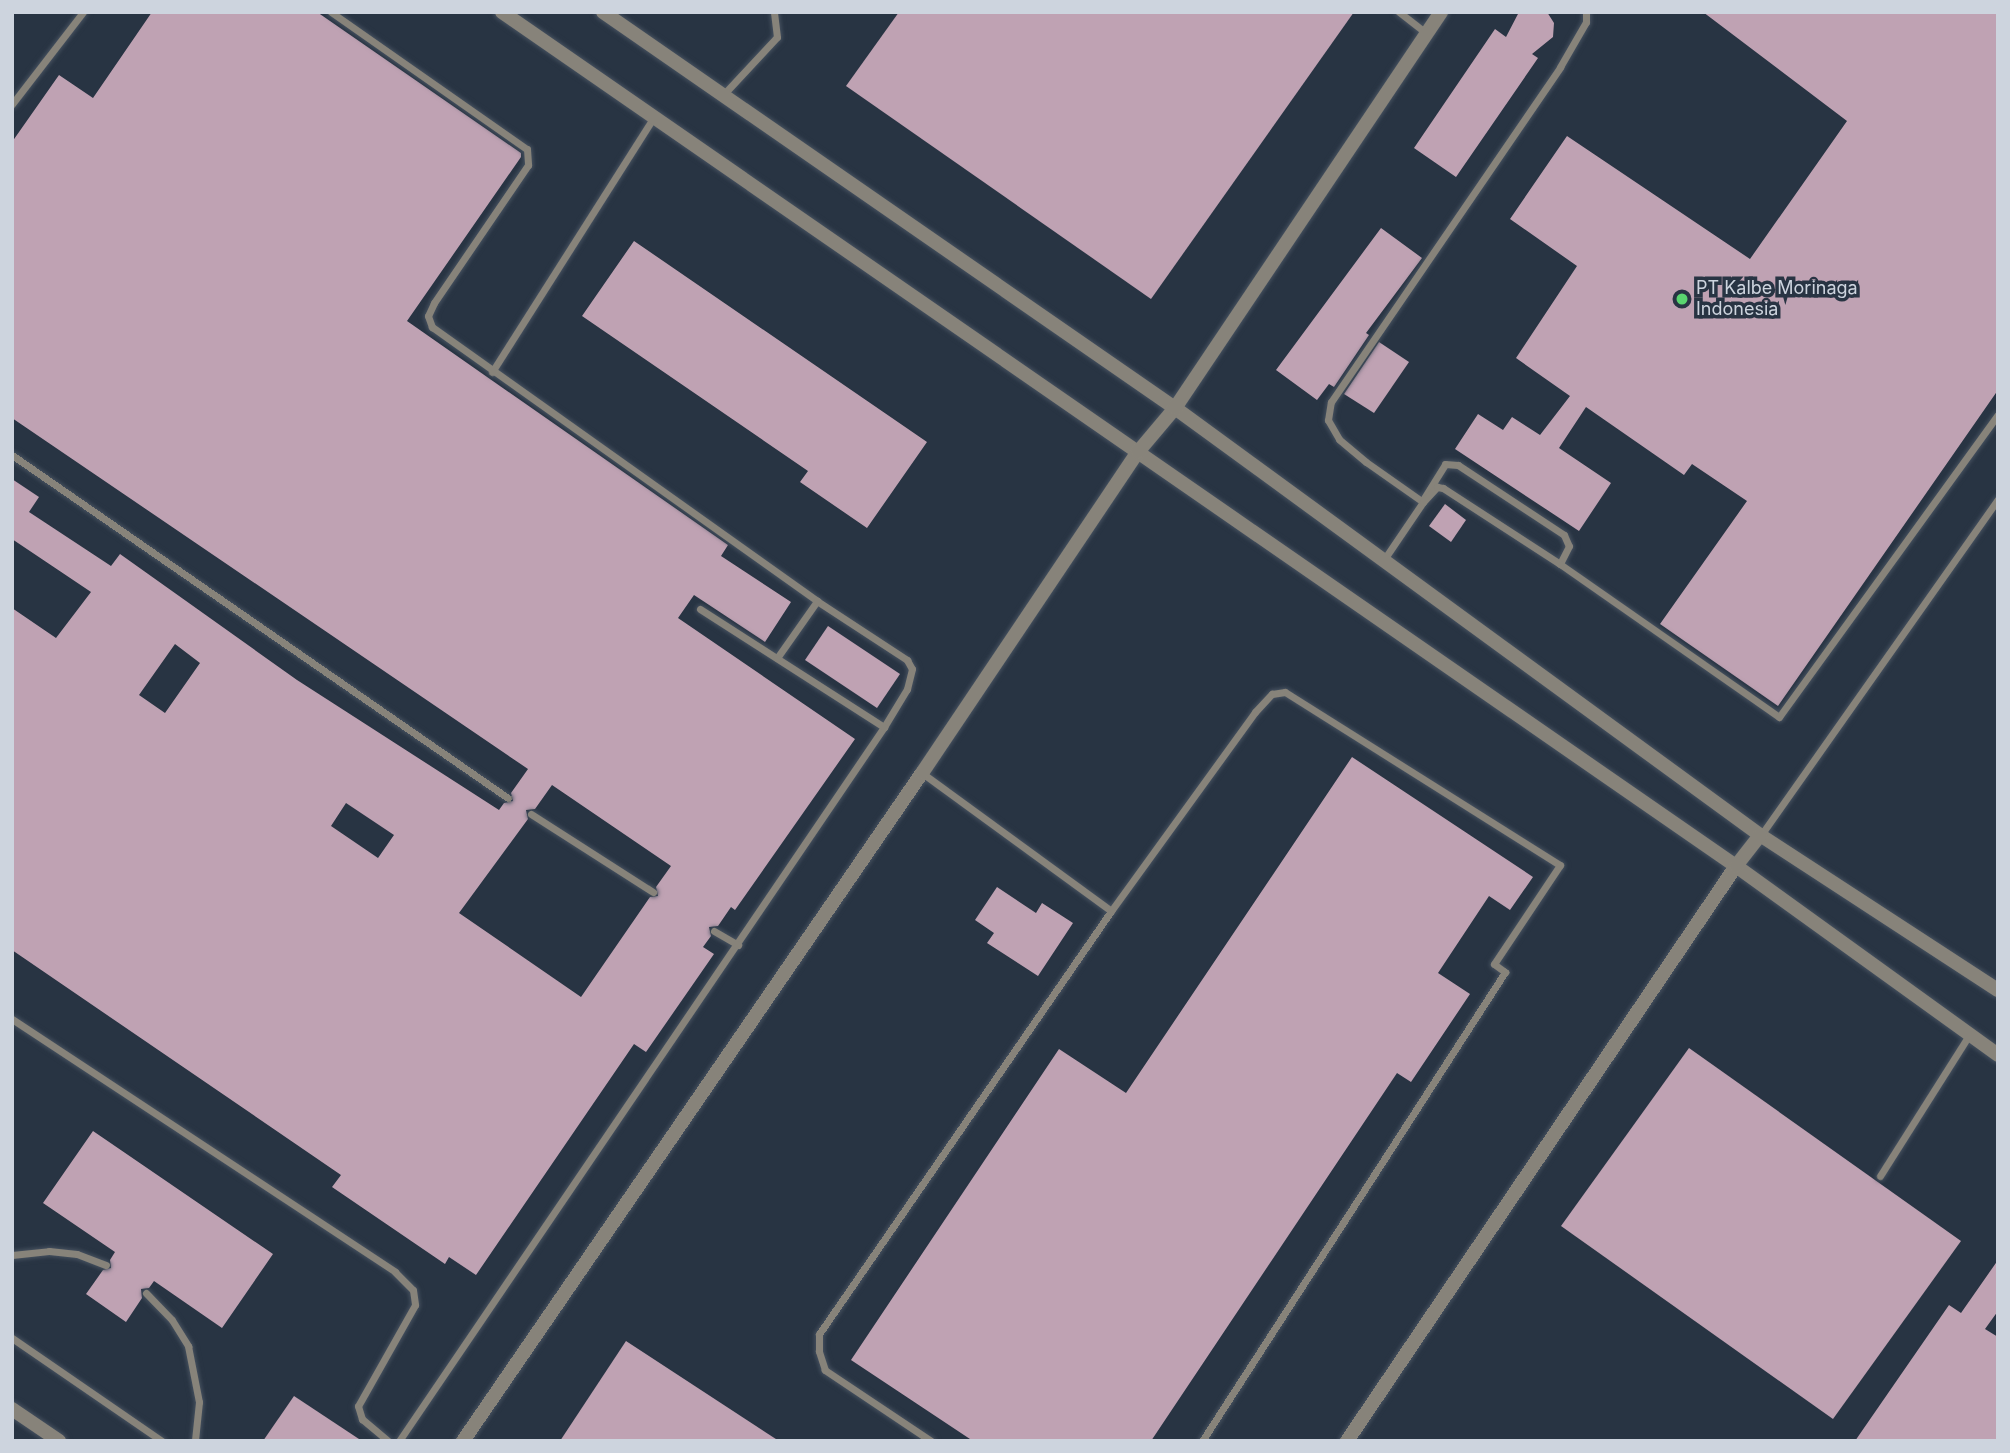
<!DOCTYPE html>
<style>
body{margin:0}
#map{position:relative;width:2010px;height:1453px;overflow:hidden;background:#283443;font-family:Inter,sans-serif}
div>[style]{position:absolute}
.building>*{inset:0;background:#bfa2b3}
.roads{filter:drop-shadow(0 0 2px #46515f) drop-shadow(0 0 2px #46515f)}
.service>*{height:7px;margin:-3.5px;padding:0 3.5px;transform-origin:3.5px;border-radius:3.5px;background:#87837a}
.tertiary>*{height:14px;margin:-7px;padding:0 7px;transform-origin:7px;border-radius:7px;background:#87837a}
.dots>*{width:19px;height:19px;translate:-50% -50%;box-sizing:border-box;border:4px solid #283443;border-radius:50%}
span{translate:-50% -50%;white-space:nowrap;text-align:center;line-height:1.15;-webkit-text-stroke:7px #283443;paint-order:stroke}
.poi-label{font-size:18px;color:#cdd4de}
.left{translate:0 -50%;text-align:left}
.frame{position:absolute;inset:0;border:14px solid #cdd4de;pointer-events:none}
</style>
<div id="map">
<div class="building">
<i style="clip-path:polygon(evenodd,152px 12px,317px 12px,521px 153px,521px 157px,407px 321px,728px 545px,721px 556px,791px 602px,765px 642px,694px 595px,678px 618px,855px 739px,735px 910px,731px 907px,718px 926px,709px 927px,711px 936px,703px 947px,714px 954px,646px 1052px,634px 1044px,476px 1275px,449px 1257px,445px 1264px,332px 1187px,341px 1175px,12px 950px,12px 608px,56px 638px,91px 592px,12px 539px,12px 479px,39px 497px,29px 512px,111px 566px,120px 554px,297px 680px,499px 810px,504px 803px,513px 801px,511px 793px,528px 769px,12px 418px,12px 142px,59px 75px,93px 98px,152px 12px,175px 644px,200px 663px,165px 713px,139px 695px,175px 644px,152px 12px,552px 785px,671px 866px,656px 887px,658px 896px,650px 897px,581px 997px,459px 913px,528px 819px,526px 810px,535px 809px,552px 785px,152px 12px,346px 803px,394px 835px,378px 858px,331px 826px,346px 803px)"></i>
<i style="clip-path:polygon(899px 12px,1354px 12px,1151px 299px,846px 86px)"></i>
<i style="clip-path:polygon(1519px 12px,1547px 12px,1554px 23px,1553px 37px,1532px 54px,1538px 58px,1456px 177px,1414px 148px,1495px 29px,1506px 37px)"></i>
<i style="clip-path:polygon(1703px 12px,1998px 12px,1998px 390px,1778px 706px,1660px 624px,1747px 501px,1692px 464px,1684px 475px,1586px 407px,1559px 448px,1611px 483px,1579px 531px,1455px 449px,1478px 414px,1503px 430px,1512px 417px,1540px 435px,1570px 396px,1516px 358px,1577px 266px,1510px 219px,1567px 136px,1750px 259px,1847px 121px)"></i>
<i style="clip-path:polygon(1381px 228px,1422px 258px,1366px 333px,1369px 335px,1334px 387px,1329px 384px,1317px 400px,1276px 370px)"></i>
<i style="clip-path:polygon(634px 241px,927px 442px,867px 528px,800px 482px,808px 471px,582px 316px)"></i>
<i style="clip-path:polygon(1379px 342px,1409px 362px,1374px 413px,1344px 394px)"></i>
<i style="clip-path:polygon(1445px 504px,1466px 520px,1451px 542px,1429px 526px)"></i>
<i style="clip-path:polygon(828px 626px,900px 674px,877px 708px,805px 660px)"></i>
<i style="clip-path:polygon(1352px 757px,1533px 877px,1510px 910px,1489px 896px,1438px 973px,1470px 994px,1411px 1082px,1397px 1073px,1151px 1441px,973px 1441px,851px 1360px,1059px 1049px,1126px 1093px)"></i>
<i style="clip-path:polygon(997px 887px,1036px 913px,1042px 903px,1073px 923px,1038px 976px,987px 943px,994px 933px,975px 920px)"></i>
<i style="clip-path:polygon(1689px 1048px,1961px 1241px,1833px 1419px,1561px 1226px)"></i>
<i style="clip-path:polygon(93px 1131px,273px 1254px,222px 1328px,154px 1281px,149px 1288px,141px 1289px,142px 1298px,126px 1322px,86px 1294px,103px 1270px,111px 1268px,110px 1260px,115px 1252px,43px 1203px)"></i>
<i style="clip-path:polygon(1998px 1260px,1998px 1311px,1985px 1329px,1998px 1337px,1998px 1441px,1855px 1441px,1949px 1305px,1961px 1313px)"></i>
<i style="clip-path:polygon(626px 1341px,779px 1441px,560px 1441px)"></i>
<i style="clip-path:polygon(294px 1396px,362px 1441px,263px 1441px)"></i>
</div>
<div class="roads">
<div class="service">
<i style="left:331px;top:12px;width:239px;rotate:35deg"></i>
<i style="left:527px;top:149px;width:16px;rotate:86deg"></i>
<i style="left:528px;top:165px;width:167px;rotate:124.3deg"></i>
<i style="left:434px;top:303px;width:14px;rotate:115deg"></i>
<i style="left:428px;top:316px;width:12px;rotate:70deg"></i>
<i style="left:432px;top:327px;width:473px;rotate:35.4deg"></i>
<i style="left:817px;top:601px;width:108px;rotate:33.2deg"></i>
<i style="left:907px;top:660px;width:10px;rotate:61deg"></i>
<i style="left:912px;top:669px;width:21px;rotate:104deg"></i>
<i style="left:907px;top:689px;width:44px;rotate:121.2deg"></i>
<i style="left:884px;top:727px;width:863px;rotate:124.19deg"></i>
<i style="left:1399px;top:12px;width:34px;rotate:38deg"></i>
<i style="left:723px;top:95px;width:79px;rotate:-47deg"></i>
<i style="left:777px;top:37px;width:25px;rotate:-97deg"></i>
<i style="left:12px;top:104px;width:116px;rotate:-52.3deg"></i>
<i style="left:492px;top:372px;width:302px;rotate:-57.6deg"></i>
<i style="left:12px;top:455px;width:603px;rotate:34.67deg"></i>
<i style="left:1424px;top:498px;width:40px;rotate:-58deg"></i>
<i style="left:1445px;top:464px;width:13px;rotate:4deg"></i>
<i style="left:1458px;top:465px;width:127px;rotate:33.4deg"></i>
<i style="left:1564px;top:535px;width:12px;rotate:66deg"></i>
<i style="left:1569px;top:546px;width:20px;rotate:117deg"></i>
<i style="left:1423px;top:502px;width:70px;rotate:-144.9deg"></i>
<i style="left:1366px;top:462px;width:35px;rotate:-140deg"></i>
<i style="left:1339px;top:439px;width:22px;rotate:-120deg"></i>
<i style="left:1328px;top:420px;width:18px;rotate:-81deg"></i>
<i style="left:1331px;top:402px;width:406px;rotate:-55.6deg"></i>
<i style="left:1560px;top:67px;width:52px;rotate:-60deg"></i>
<i style="left:1586px;top:22px;width:10px;rotate:-90deg"></i>
<i style="left:1383px;top:561px;width:71px;rotate:-55.9deg"></i>
<i style="left:1423px;top:502px;width:21px;rotate:-47deg"></i>
<i style="left:1437px;top:487px;width:6px;rotate:9deg"></i>
<i style="left:1443px;top:488px;width:140px;rotate:33deg"></i>
<i style="left:1560px;top:564px;width:267px;rotate:34.9deg"></i>
<i style="left:1779px;top:717px;width:373px;rotate:-54.1deg"></i>
<i style="left:700px;top:609px;width:219px;rotate:32.7deg"></i>
<i style="left:777px;top:658px;width:70px;rotate:-54.9deg"></i>
<i style="left:922px;top:773px;width:234px;rotate:36.1deg"></i>
<i style="left:531px;top:814px;width:145px;rotate:32.6deg"></i>
<i style="left:1761px;top:835px;width:411px;rotate:-54.8deg"></i>
<i style="left:714px;top:931px;width:28px;rotate:30deg"></i>
<i style="left:12px;top:1019px;width:459px;rotate:33.4deg"></i>
<i style="left:395px;top:1272px;width:25px;rotate:45deg"></i>
<i style="left:413px;top:1290px;width:15px;rotate:82deg"></i>
<i style="left:415px;top:1305px;width:116px;rotate:119.4deg"></i>
<i style="left:358px;top:1406px;width:14px;rotate:73deg"></i>
<i style="left:362px;top:1419px;width:34px;rotate:40deg"></i>
<i style="left:1880px;top:1176px;width:167px;rotate:-57.7deg"></i>
<i style="left:12px;top:1255px;width:37px;rotate:-6deg"></i>
<i style="left:49px;top:1251px;width:28px;rotate:6deg"></i>
<i style="left:77px;top:1254px;width:31px;rotate:21deg"></i>
<i style="left:146px;top:1293px;width:37px;rotate:46deg"></i>
<i style="left:172px;top:1320px;width:31px;rotate:58deg"></i>
<i style="left:188px;top:1346px;width:57px;rotate:78.9deg"></i>
<i style="left:199px;top:1402px;width:39px;rotate:96deg"></i>
<i style="left:12px;top:1338px;width:182px;rotate:34.5deg"></i>
<i style="left:931px;top:1441px;width:128px;rotate:-146.2deg"></i>
<i style="left:825px;top:1370px;width:20px;rotate:-108deg"></i>
<i style="left:819px;top:1351px;width:17px;rotate:-90deg"></i>
<i style="left:819px;top:1334px;width:514px;rotate:-55.38deg"></i>
<i style="left:1111px;top:911px;width:246px;rotate:-54.1deg"></i>
<i style="left:1255px;top:712px;width:25px;rotate:-47deg"></i>
<i style="left:1272px;top:694px;width:13px;rotate:-9deg"></i>
<i style="left:1285px;top:692px;width:325px;rotate:32.2deg"></i>
<i style="left:1560px;top:865px;width:119px;rotate:123.7deg"></i>
<i style="left:1494px;top:964px;width:14px;rotate:36deg"></i>
<i style="left:1505px;top:972px;width:558px;rotate:122.86deg"></i>
</div>
<div class="tertiary">
<i style="left:502px;top:12px;width:1501px;rotate:34.69deg"></i>
<i style="left:1736px;top:866px;width:323px;rotate:35.8deg"></i>
<i style="left:603px;top:12px;width:696px;rotate:34.7deg"></i>
<i style="left:1175px;top:408px;width:724px;rotate:36.13deg"></i>
<i style="left:1760px;top:835px;width:284px;rotate:33.1deg"></i>
<i style="left:12px;top:1409px;width:57px;rotate:34.2deg"></i>
<i style="left:463px;top:1441px;width:810px;rotate:-55.51deg"></i>
<i style="left:922px;top:773px;width:387px;rotate:-56.1deg"></i>
<i style="left:1138px;top:452px;width:57px;rotate:-49.9deg"></i>
<i style="left:1175px;top:408px;width:477px;rotate:-56.1deg"></i>
<i style="left:1347px;top:1441px;width:694px;rotate:-55.92deg"></i>
<i style="left:1736px;top:866px;width:39px;rotate:-52deg"></i>
</div>
</div>
<div class="dots">
<i style="left:1682px;top:299px;background:#59d56f"></i>
</div>
<div class="poi-label">
<span class="left" style="left:1696px;top:299px">PT Kalbe Morinaga<br>Indonesia</span>
</div>
<div class="frame"></div>
</div>
